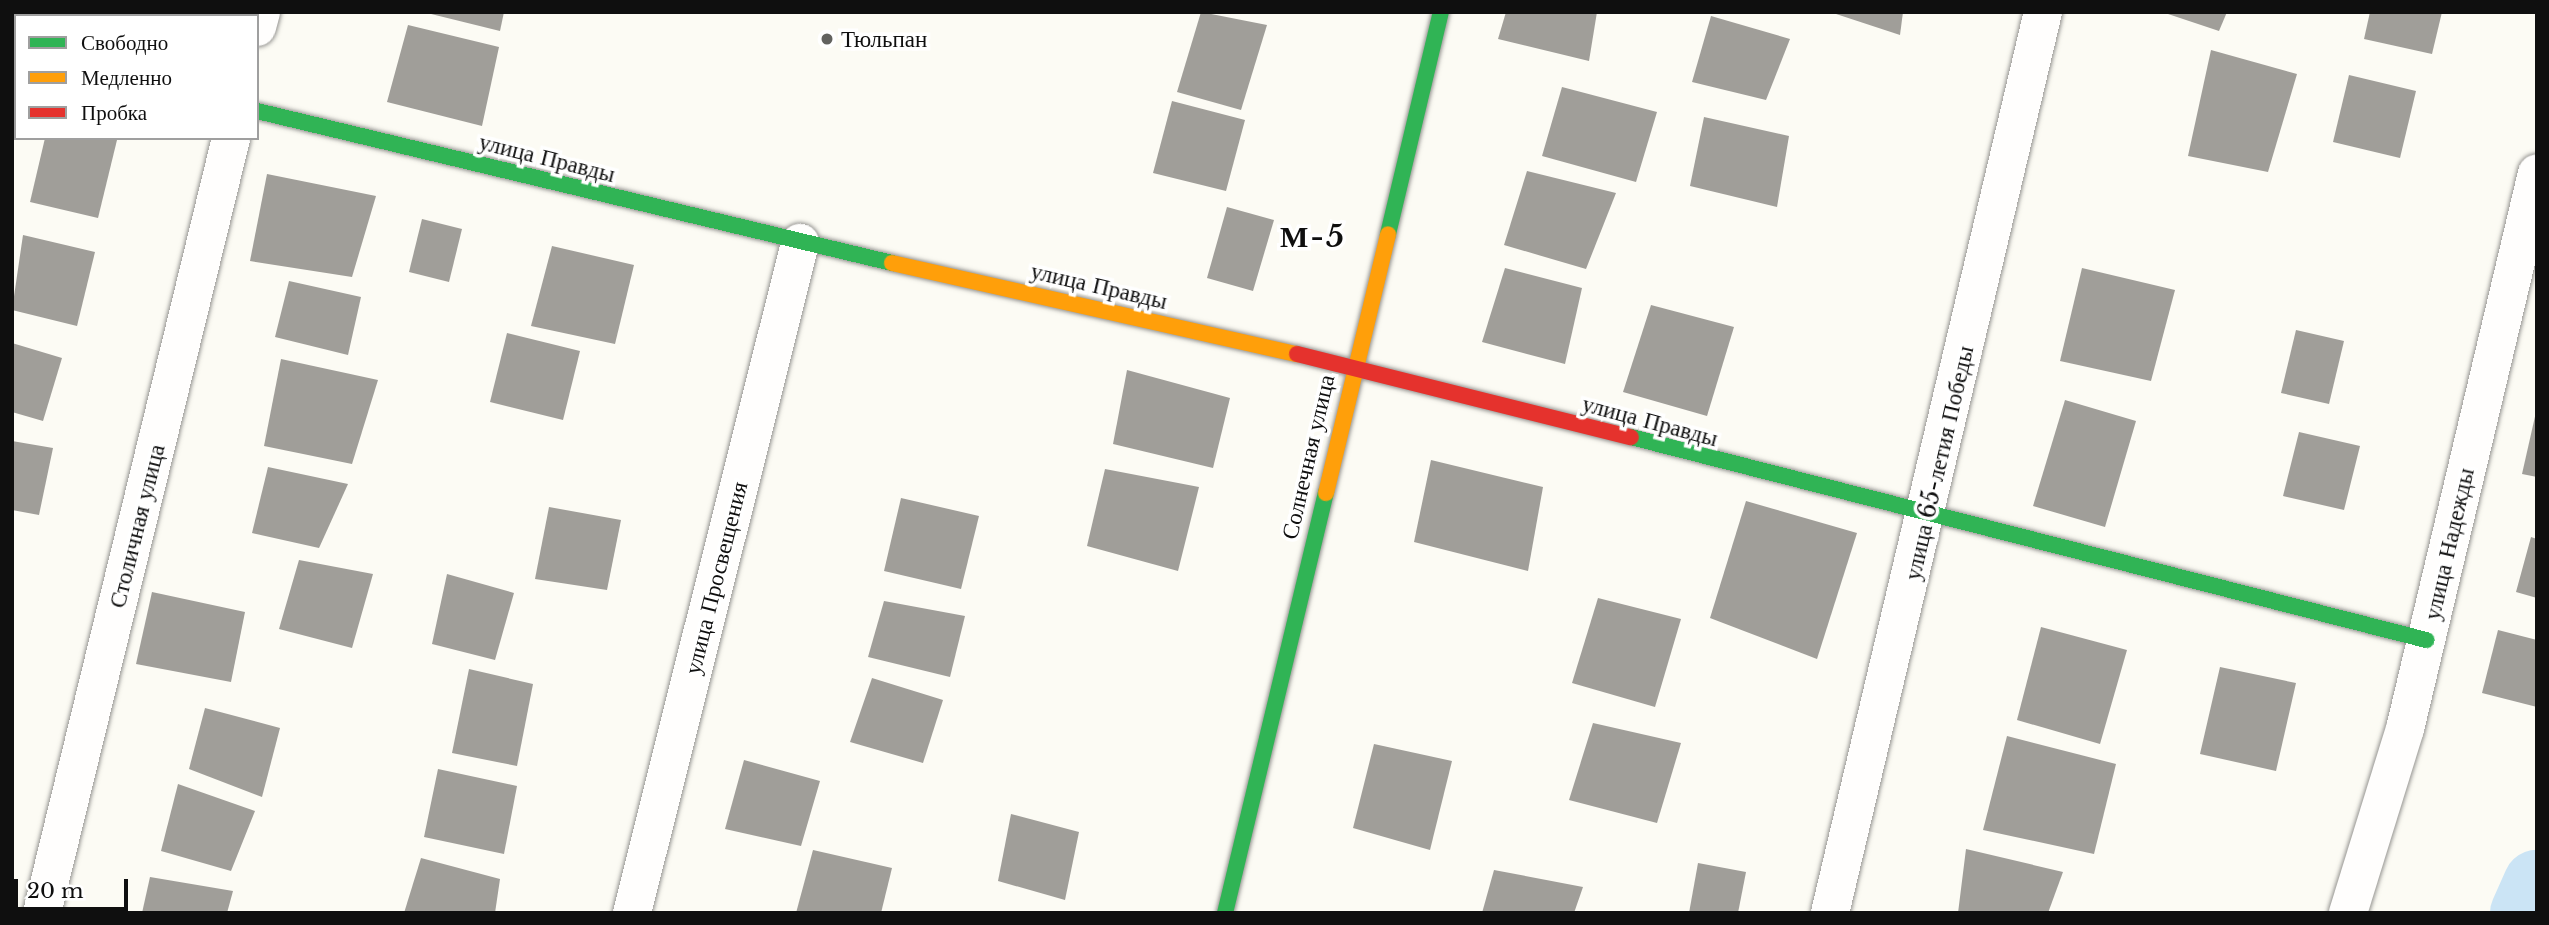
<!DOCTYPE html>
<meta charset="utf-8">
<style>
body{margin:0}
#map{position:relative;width:2549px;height:925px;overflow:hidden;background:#fcfbf4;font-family:"Libre Baskerville",serif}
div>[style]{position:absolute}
.river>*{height:68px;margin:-34px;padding:0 34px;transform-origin:34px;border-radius:34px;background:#cbe4f5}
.building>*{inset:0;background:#a09e99}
.roads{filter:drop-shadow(0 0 2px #969592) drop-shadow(0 0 2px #969592)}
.street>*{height:38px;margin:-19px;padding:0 19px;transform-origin:19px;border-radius:19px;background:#fffefd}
.fast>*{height:16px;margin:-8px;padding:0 8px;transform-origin:8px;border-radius:8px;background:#30b455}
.slow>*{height:16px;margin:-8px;padding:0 8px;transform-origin:8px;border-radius:8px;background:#ff9f0a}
.jam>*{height:16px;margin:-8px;padding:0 8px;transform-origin:8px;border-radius:8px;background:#e5322d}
.dots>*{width:19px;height:19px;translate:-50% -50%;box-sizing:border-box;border:4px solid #fff;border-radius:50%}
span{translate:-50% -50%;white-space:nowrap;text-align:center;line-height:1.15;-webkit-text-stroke:7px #fff;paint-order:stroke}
.poi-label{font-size:23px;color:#0f0f0f}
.left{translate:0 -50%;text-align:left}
.street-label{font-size:23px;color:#0f0f0f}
.district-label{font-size:30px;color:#0f0f0f;font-weight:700;letter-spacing:2px}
.frame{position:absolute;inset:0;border:14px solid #0f0f0f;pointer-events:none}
.legend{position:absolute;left:14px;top:14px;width:245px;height:126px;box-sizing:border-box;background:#fff;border:2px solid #9f9f9f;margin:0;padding:9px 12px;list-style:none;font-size:21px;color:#0f0f0f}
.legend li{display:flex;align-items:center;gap:14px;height:35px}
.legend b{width:35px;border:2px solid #9f9f9f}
.scale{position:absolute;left:14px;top:879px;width:114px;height:32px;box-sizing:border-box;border:4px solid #0f0f0f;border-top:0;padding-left:9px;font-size:21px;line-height:24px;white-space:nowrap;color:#0f0f0f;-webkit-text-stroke:5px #fff;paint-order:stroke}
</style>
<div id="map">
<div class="river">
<i style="left:2524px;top:913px;width:32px;rotate:-66deg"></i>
</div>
<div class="building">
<i style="clip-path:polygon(81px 12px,146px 12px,80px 16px)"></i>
<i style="clip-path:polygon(423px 12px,504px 12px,500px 31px)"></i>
<i style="clip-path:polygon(1201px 12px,1267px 25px,1241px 110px,1177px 92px)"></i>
<i style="clip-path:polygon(1506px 12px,1597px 12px,1589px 61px,1498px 39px)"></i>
<i style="clip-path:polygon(1833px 12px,1903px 12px,1900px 35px,1833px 13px)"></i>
<i style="clip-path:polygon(2162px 12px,2227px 12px,2219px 31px)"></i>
<i style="clip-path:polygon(2370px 12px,2442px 12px,2432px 54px,2364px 39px)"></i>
<i style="clip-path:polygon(1711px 16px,1790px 39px,1766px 100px,1692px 82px)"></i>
<i style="clip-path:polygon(408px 25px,499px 47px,482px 126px,387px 102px)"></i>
<i style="clip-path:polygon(2211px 50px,2297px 74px,2268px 172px,2188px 156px)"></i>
<i style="clip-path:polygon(2349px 75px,2416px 91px,2400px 158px,2333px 142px)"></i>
<i style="clip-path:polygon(1562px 87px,1657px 112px,1636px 182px,1542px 156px)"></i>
<i style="clip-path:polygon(1172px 101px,1245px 120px,1226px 191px,1153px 173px)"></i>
<i style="clip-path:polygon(1704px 117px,1789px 136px,1777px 207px,1690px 186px)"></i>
<i style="clip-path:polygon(45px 138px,117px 140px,98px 218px,30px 202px)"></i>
<i style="clip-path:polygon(1527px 171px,1616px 193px,1586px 269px,1504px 245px)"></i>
<i style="clip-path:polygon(267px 174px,376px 196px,352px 277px,250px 261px)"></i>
<i style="clip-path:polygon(1227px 207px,1274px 220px,1253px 291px,1207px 278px)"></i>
<i style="clip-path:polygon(422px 219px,462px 229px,449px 282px,409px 272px)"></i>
<i style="clip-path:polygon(23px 235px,95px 252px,77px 326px,12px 310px)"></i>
<i style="clip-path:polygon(552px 246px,634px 265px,615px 344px,531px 326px)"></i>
<i style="clip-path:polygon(1505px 268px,1582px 288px,1565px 364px,1482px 342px)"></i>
<i style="clip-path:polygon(2082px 268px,2175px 290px,2151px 381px,2060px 361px)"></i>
<i style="clip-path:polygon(289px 281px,361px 297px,348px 355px,275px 337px)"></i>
<i style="clip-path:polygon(1651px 305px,1734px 327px,1707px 416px,1623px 392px)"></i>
<i style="clip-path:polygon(2296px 330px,2344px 341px,2329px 404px,2281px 393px)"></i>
<i style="clip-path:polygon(507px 333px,580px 351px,563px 420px,490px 402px)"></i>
<i style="clip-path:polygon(12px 343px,62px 358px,43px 421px,12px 412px)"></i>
<i style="clip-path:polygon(281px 359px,378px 380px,352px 464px,264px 446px)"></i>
<i style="clip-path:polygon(1127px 370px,1230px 398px,1213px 468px,1113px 444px)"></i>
<i style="clip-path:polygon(2065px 400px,2136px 421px,2105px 527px,2033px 506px)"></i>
<i style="clip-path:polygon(2536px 412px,2537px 413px,2537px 477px,2522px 474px)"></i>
<i style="clip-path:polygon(2299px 432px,2360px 446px,2344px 510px,2283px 496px)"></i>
<i style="clip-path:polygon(12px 441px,53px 448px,39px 515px,12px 510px)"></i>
<i style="clip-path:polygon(1431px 460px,1543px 487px,1528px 571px,1414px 542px)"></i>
<i style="clip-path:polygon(268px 467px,348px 484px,319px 548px,252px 533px)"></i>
<i style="clip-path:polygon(1105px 469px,1199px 487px,1178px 571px,1087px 546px)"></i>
<i style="clip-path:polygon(901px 498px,979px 516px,961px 589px,884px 571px)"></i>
<i style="clip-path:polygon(1746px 501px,1857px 533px,1817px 659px,1710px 618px)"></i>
<i style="clip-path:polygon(549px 507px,621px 520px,607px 590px,535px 579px)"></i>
<i style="clip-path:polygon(2531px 537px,2537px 539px,2537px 598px,2516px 592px)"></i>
<i style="clip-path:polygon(299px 560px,373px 574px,352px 648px,279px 629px)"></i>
<i style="clip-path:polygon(447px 574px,514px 593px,495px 660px,432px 644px)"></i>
<i style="clip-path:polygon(152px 592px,245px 612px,231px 682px,136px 664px)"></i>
<i style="clip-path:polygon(1598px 598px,1681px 619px,1655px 707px,1572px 683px)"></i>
<i style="clip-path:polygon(884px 601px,965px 616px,950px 677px,868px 657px)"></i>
<i style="clip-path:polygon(2041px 627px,2127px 650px,2100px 744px,2017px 720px)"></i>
<i style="clip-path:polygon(2498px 630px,2537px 640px,2537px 707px,2482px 693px)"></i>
<i style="clip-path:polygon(2220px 667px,2296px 683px,2276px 771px,2200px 754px)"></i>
<i style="clip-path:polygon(469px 669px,533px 684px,517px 766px,452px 753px)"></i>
<i style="clip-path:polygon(872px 678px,943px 700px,923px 763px,850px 742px)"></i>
<i style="clip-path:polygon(205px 708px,280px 728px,262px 797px,189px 769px)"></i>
<i style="clip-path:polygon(1593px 723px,1681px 743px,1657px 823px,1569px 800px)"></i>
<i style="clip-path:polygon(2007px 736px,2116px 764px,2094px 854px,1983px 830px)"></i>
<i style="clip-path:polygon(1374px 744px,1452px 761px,1430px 850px,1353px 828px)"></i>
<i style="clip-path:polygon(744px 760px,820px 781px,801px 846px,725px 829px)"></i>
<i style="clip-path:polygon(438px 769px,517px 786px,504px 854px,424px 837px)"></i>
<i style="clip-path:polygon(178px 784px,255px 811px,231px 871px,161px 851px)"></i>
<i style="clip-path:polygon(1011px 814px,1079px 832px,1065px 900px,998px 881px)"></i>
<i style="clip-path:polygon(1966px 849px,2063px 872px,2048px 913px,1958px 913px)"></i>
<i style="clip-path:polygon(813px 850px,892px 868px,881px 913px,796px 913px)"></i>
<i style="clip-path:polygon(421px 858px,500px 879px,495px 913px,404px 913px)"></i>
<i style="clip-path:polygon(1698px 863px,1746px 872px,1738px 913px,1689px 913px)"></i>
<i style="clip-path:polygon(1494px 870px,1583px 887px,1574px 913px,1482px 913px)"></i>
<i style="clip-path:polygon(150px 877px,233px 891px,227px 913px,142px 913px)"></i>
</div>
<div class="roads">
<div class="street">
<i style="left:257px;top:27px;width:16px;rotate:-75deg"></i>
<i style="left:42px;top:913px;width:798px;rotate:-76.29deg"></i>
<i style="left:632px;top:913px;width:691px;rotate:-75.92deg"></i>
<i style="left:1830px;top:913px;width:926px;rotate:-76.7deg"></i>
<i style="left:2348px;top:913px;width:193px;rotate:-72.8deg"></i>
<i style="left:2405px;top:729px;width:571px;rotate:-76.64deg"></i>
</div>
<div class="fast">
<i style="left:257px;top:111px;width:653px;rotate:13.46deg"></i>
<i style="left:1388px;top:234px;width:228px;rotate:-76.6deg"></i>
<i style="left:1631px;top:437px;width:821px;rotate:14.32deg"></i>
<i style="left:1225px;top:913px;width:432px;rotate:-76.5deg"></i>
</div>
<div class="slow">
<i style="left:892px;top:263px;width:415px;rotate:12.7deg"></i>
<i style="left:1326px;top:493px;width:266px;rotate:-76.5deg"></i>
</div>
<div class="jam">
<i style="left:1297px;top:354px;width:344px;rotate:14deg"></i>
</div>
</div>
<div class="dots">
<i style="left:827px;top:39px;background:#62625f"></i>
</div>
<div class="poi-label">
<span class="left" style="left:841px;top:39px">Тюльпан</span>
</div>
<div class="street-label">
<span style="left:547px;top:158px;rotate:14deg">улица Правды</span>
<span style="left:1099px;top:286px;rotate:13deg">улица Правды</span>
<span style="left:1650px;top:421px;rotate:15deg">улица Правды</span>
<span style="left:1308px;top:457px;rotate:-77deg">Солнечная улица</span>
<span style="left:1939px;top:463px;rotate:-77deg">улица 65-летия Победы</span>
<span style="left:137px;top:526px;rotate:-76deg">Столичная улица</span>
<span style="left:2449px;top:544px;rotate:-77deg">улица Надежды</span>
<span style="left:716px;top:578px;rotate:-76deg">улица Просвещения</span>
</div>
<div class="district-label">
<span style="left:1313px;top:237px">М-5</span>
</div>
<div class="frame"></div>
<ul class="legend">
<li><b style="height:9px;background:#30b455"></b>Свободно</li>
<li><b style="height:9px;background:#ff9f0a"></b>Медленно</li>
<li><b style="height:9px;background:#e5322d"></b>Пробка</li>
</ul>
<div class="scale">20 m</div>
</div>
